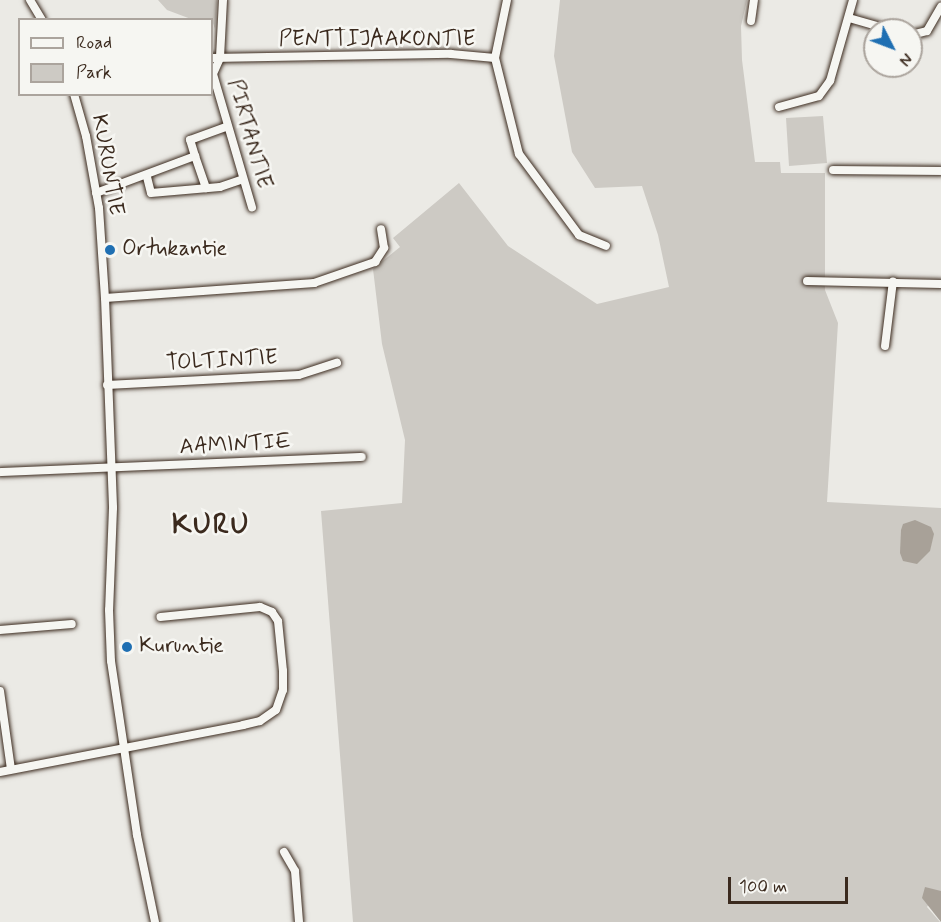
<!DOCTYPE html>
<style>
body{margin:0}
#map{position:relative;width:941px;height:922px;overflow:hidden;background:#ebeae5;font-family:Mynerve,sans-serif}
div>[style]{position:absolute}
.green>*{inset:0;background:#cdcac4}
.water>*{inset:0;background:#a8a198}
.roads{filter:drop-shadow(0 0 2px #3b2a1e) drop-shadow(0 0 2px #3b2a1e)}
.minor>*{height:8px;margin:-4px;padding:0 4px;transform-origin:4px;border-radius:4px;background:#f6f6f2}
.dots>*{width:16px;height:16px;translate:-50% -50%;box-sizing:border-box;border:3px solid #f6f6f2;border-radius:50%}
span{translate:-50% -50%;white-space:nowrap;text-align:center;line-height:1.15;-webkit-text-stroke:5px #f6f6f2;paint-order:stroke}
.street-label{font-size:22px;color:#3b2a1e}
.poi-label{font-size:22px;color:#3b2a1e}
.left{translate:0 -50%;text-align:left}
.district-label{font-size:28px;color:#3b2a1e;font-weight:700;letter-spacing:1.5px}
.legend{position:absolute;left:18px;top:18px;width:195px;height:78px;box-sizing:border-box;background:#f6f6f2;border:2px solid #aba49d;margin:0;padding:8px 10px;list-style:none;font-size:18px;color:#3b2a1e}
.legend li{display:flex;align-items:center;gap:12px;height:30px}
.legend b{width:30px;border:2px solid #aba49d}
.north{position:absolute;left:863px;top:18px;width:60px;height:60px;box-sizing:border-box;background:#f6f6f2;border:2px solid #aba49d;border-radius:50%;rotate:132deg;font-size:16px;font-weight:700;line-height:24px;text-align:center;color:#3b2a1e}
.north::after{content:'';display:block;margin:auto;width:21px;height:27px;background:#1f6fb2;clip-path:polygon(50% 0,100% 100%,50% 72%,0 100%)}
.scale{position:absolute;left:728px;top:877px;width:120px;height:27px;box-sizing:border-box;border:3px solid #3b2a1e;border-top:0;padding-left:8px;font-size:18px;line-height:21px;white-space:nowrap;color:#3b2a1e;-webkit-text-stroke:4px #f6f6f2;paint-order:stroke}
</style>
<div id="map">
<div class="green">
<i style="clip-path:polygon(158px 0,217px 0,215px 29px,212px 20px,191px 19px,167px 10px)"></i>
<i style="clip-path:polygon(560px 0,747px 0,741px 26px,742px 60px,755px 162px,780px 162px,781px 173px,825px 173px,825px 290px,838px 323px,827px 502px,941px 508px,941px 891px,937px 891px,927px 907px,940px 922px,353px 922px,321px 511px,402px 503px,405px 440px,382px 344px,373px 269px,400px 247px,393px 238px,459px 183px,508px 246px,597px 304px,669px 287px,658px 235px,642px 186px,595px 188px,572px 152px,554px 56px)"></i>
<i style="clip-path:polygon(823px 116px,827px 163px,789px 166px,786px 118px)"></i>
</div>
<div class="water">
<i style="clip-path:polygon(915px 520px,931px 527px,934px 534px,930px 551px,917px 564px,903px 561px,900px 553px,901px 530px,903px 524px)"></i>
<i style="clip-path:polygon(925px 887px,941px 891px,941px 922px,922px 898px)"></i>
</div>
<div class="roads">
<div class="minor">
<i style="left:30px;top:0;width:23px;rotate:59deg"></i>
<i style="left:223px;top:0;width:58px;rotate:93deg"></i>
<i style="left:220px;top:58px;width:17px;rotate:114deg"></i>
<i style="left:213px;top:74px;width:139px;rotate:73.7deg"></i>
<i style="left:849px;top:18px;width:44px;rotate:15.9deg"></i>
<i style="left:751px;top:21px;width:21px;rotate:-82deg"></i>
<i style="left:911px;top:35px;width:16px;rotate:-14deg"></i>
<i style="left:927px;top:31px;width:28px;rotate:-60deg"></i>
<i style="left:212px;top:58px;width:239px;rotate:-1deg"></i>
<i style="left:451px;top:54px;width:44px;rotate:5.2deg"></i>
<i style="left:495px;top:58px;width:99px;rotate:76deg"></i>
<i style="left:519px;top:154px;width:101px;rotate:53.5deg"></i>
<i style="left:579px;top:235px;width:29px;rotate:22deg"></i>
<i style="left:495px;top:58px;width:59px;rotate:-78.3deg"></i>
<i style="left:74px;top:94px;width:44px;rotate:74.1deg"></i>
<i style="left:86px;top:136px;width:73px;rotate:79.8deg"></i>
<i style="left:99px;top:208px;width:90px;rotate:86.2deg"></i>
<i style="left:105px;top:298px;width:210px;rotate:87.8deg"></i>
<i style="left:113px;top:508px;width:102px;rotate:92.2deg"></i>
<i style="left:109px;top:610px;width:51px;rotate:87.8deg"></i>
<i style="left:111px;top:661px;width:176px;rotate:81.5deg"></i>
<i style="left:137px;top:835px;width:89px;rotate:78.3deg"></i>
<i style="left:779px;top:107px;width:41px;rotate:-15.4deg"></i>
<i style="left:819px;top:96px;width:19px;rotate:-54deg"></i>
<i style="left:830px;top:81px;width:84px;rotate:-74.1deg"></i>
<i style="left:195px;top:156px;width:34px;rotate:71deg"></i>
<i style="left:833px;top:170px;width:108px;rotate:0.5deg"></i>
<i style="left:147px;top:177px;width:16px;rotate:76deg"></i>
<i style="left:151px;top:193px;width:69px;rotate:-5deg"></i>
<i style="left:220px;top:187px;width:24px;rotate:-19deg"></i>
<i style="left:96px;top:193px;width:106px;rotate:-20.5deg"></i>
<i style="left:195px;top:156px;width:17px;rotate:-107deg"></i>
<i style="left:190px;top:140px;width:38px;rotate:-20deg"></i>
<i style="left:807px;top:281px;width:134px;rotate:1.3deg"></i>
<i style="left:105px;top:298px;width:210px;rotate:-4.1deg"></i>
<i style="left:314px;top:283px;width:65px;rotate:-19deg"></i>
<i style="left:375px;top:262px;width:17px;rotate:-57deg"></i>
<i style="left:384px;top:248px;width:19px;rotate:-99deg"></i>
<i style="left:885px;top:346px;width:65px;rotate:-83deg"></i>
<i style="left:107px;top:385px;width:192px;rotate:-3deg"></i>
<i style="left:299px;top:375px;width:40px;rotate:-18deg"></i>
<i style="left:0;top:472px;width:362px;rotate:-2.4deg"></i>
<i style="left:0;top:630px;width:72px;rotate:-4.8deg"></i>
<i style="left:0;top:691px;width:79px;rotate:82deg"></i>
<i style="left:0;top:772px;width:248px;rotate:-10.9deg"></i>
<i style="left:243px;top:725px;width:17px;rotate:-13deg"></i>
<i style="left:260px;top:721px;width:19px;rotate:-35deg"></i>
<i style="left:276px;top:710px;width:21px;rotate:-71deg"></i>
<i style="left:283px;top:690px;width:19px;rotate:-90deg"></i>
<i style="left:283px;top:671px;width:50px;rotate:-95.7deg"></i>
<i style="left:278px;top:621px;width:11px;rotate:-124deg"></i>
<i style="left:272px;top:612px;width:13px;rotate:-157deg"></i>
<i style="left:260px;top:607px;width:100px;rotate:174.3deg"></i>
<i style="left:284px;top:852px;width:22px;rotate:60deg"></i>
<i style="left:295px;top:871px;width:51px;rotate:85.5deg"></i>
</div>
</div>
<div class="dots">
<i style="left:110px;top:250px;background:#1f6fb2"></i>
<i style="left:127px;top:647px;background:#1f6fb2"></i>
</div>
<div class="street-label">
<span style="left:377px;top:40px">PENTTIJAAKONTIE</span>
<span style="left:249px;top:134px;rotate:74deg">PIRTANTIE</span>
<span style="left:107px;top:165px;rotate:80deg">KURUNTIE</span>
<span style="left:222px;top:361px;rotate:-3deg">TOLTINTIE</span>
<span style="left:235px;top:445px;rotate:-3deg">AAMINTIE</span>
</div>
<div class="poi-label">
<span class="left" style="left:122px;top:250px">Ortukantie</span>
<span class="left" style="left:139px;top:647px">Kuruntie</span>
</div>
<div class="district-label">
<span style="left:211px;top:526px">KURU</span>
</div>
<ul class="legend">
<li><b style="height:8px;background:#f6f6f2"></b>Road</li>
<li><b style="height:16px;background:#cdcac4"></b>Park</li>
</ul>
<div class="north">N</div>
<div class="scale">100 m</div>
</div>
